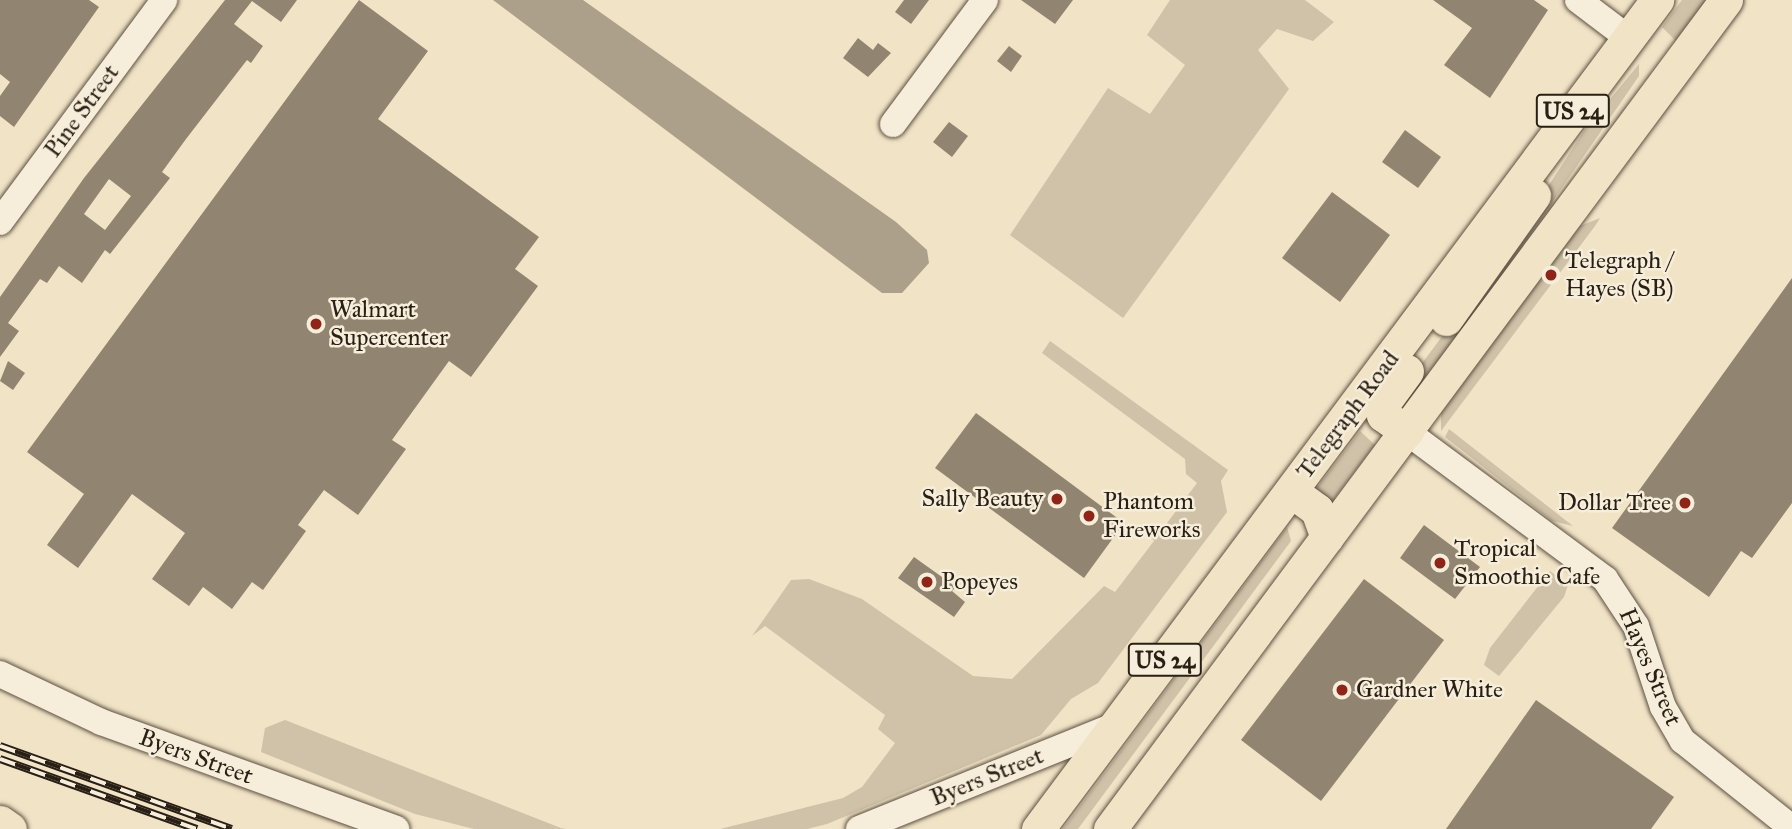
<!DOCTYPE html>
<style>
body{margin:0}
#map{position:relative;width:1792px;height:829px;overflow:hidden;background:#f1e3c6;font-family:"IM FELL Great Primer",serif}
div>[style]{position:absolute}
.green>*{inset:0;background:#cfc2a8}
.water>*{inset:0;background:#ada08a}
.building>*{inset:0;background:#918571}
.roads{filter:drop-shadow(0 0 2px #5c5041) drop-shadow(0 0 2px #5c5041)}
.minor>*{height:26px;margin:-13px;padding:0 13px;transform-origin:13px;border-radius:13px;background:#f6edda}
.major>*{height:33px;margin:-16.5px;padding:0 16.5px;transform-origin:16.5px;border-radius:16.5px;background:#f1e3c6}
.rail>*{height:8px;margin-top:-4px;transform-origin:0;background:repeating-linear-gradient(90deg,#f6edda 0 16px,#2a1f15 0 32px);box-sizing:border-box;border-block:2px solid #2a1f15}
.dots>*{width:19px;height:19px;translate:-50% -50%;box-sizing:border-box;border:4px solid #f6edda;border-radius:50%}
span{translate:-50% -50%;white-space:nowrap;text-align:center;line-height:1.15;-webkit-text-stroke:5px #f6edda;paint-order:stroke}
.shield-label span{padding:2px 5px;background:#f6edda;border:2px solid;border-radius:5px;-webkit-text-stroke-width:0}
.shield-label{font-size:23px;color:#2a1f15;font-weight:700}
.street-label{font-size:24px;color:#2a1f15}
.poi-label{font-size:24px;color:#2a1f15}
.left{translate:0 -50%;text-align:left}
.right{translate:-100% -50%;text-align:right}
</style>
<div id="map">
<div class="green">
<i style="clip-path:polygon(1170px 0,1305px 0,1334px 22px,1313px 41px,1277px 29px,1258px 50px,1289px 89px,1123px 318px,1010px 235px,1108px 88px,1150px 114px,1185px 65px,1147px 35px)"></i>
<i style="clip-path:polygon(1682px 0,1708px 0,1677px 42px,1662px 27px)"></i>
<i style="clip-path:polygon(1639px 64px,1639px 76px,1497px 282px,1406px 404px,1402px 402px,1400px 393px,1510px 245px,1584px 131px)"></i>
<i style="clip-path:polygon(1600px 218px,1595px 226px,1441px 431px,1441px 413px,1580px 226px)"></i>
<i style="clip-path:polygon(1050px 341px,1228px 470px,1221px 481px,1227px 512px,1098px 683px,1071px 699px,1041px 735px,827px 824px,807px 829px,720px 829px,843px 798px,862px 787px,895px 743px,878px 729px,885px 715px,765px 626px,752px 636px,791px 580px,809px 579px,862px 599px,973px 676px,1012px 679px,1104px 586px,1115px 592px,1154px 541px,1144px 528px,1158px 535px,1197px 483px,1186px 474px,1185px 459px,1042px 353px)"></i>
<i style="clip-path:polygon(1449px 429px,1573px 526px,1552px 521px,1445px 437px)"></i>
<i style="clip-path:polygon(1360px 431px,1375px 445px,1328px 507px,1313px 493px)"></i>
<i style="clip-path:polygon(1287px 527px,1291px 541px,1078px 829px,1063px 829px)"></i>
<i style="clip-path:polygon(1550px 571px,1568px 585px,1564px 597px,1499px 676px,1484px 665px,1490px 648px)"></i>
<i style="clip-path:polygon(285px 720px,561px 828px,566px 829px,474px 829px,415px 814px,261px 752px,265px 728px)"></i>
</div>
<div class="water">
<i style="clip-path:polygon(493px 0,583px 0,896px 222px,927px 250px,929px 263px,902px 293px,882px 293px)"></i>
</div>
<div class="building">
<i style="clip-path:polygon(0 0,89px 0,99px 7px,14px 127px,0 116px,0 96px,10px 82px,0 74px)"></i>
<i style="clip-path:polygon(evenodd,225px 0,297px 0,281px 22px,252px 1px,234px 24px,263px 46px,251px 63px,247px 60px,186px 139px,162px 172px,170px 178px,110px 254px,105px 250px,82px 283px,59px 266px,47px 283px,40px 279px,8px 323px,19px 331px,0 357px,0 297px,84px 178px,225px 0,109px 179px,131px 196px,105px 230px,84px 214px,109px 179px)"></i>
<i style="clip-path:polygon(359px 0,428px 51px,378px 119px,539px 237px,515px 269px,538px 286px,471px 377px,449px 361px,392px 440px,406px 449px,358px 515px,324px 490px,298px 525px,306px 531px,263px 590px,252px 582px,232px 609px,203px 587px,189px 606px,152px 579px,185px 533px,132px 494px,78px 568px,47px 545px,84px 494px,27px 452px)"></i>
<i style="clip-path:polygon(904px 0,929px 0,911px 24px,895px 12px)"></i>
<i style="clip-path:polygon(1021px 0,1073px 0,1055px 24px)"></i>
<i style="clip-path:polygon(1433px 0,1534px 0,1548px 10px,1490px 98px,1444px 65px,1472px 28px)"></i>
<i style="clip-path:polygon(858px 38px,873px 50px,878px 43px,891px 53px,868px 77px,843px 58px)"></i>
<i style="clip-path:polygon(1009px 46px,1022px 56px,1011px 72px,997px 61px)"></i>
<i style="clip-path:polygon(949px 122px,968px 136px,952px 157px,933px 142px)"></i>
<i style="clip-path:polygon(1405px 130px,1441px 157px,1418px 188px,1382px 162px)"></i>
<i style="clip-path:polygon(1332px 192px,1390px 235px,1340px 302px,1282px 258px)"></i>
<i style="clip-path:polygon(1792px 278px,1792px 503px,1752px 558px,1741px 551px,1709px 597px,1612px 528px)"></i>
<i style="clip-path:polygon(8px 361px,25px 373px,13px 390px,0 381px)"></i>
<i style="clip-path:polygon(976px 413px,1124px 523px,1084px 578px,935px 468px)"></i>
<i style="clip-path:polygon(1424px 525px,1480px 567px,1455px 599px,1400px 558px)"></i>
<i style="clip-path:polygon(914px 557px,956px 587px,952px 591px,965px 602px,954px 617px,898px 578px)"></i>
<i style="clip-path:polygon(1364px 579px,1444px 640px,1321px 801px,1241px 740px)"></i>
<i style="clip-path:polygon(1536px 700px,1674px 797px,1651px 829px,1446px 829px)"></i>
</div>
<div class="roads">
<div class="minor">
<i style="left:1578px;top:0;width:63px;rotate:37.2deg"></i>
<i style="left:893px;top:124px;width:154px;rotate:-53.4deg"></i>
<i style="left:0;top:222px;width:276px;rotate:-53.5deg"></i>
<i style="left:1407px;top:432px;width:247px;rotate:36.6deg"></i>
<i style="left:1605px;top:579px;width:56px;rotate:56.6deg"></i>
<i style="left:1636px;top:626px;width:85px;rotate:71.6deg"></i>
<i style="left:1663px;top:707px;width:39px;rotate:60deg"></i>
<i style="left:1683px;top:741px;width:139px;rotate:38.6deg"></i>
<i style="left:0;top:674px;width:112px;rotate:25.4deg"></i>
<i style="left:101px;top:722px;width:314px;rotate:19.9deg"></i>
<i style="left:859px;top:829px;width:277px;rotate:-22deg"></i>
</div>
<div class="major">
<i style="left:1446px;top:319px;width:152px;rotate:-54.6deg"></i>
<i style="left:1407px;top:371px;width:41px;rotate:126deg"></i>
<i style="left:1383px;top:404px;width:11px;rotate:90deg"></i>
<i style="left:1383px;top:415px;width:29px;rotate:35deg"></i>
<i style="left:1291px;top:491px;width:32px;rotate:36deg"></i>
<i style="left:1317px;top:510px;width:29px;rotate:70deg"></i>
<i style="left:0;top:822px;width:12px;rotate:35deg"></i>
<i style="left:1038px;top:829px;width:1035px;rotate:-53.25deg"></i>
<i style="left:1110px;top:829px;width:1033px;rotate:-53.39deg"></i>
</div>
</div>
<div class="rail">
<i style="left:0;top:746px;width:246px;rotate:19.7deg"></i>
<i style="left:0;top:759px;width:209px;rotate:19.6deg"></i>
</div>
<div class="dots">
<i style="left:1551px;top:275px;background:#8f2418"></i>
<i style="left:316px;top:324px;background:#8f2418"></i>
<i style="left:1057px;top:499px;background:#8f2418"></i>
<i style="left:1685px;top:503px;background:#8f2418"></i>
<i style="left:1089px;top:516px;background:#8f2418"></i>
<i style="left:1440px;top:563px;background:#8f2418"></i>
<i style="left:927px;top:582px;background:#8f2418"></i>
<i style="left:1342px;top:690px;background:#8f2418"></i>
</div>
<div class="shield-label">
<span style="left:1573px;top:111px">US 24</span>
<span style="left:1165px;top:660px">US 24</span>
</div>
<div class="street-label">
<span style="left:82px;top:111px;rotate:-54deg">Pine Street</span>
<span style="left:1348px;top:415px;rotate:-53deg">Telegraph Road</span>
<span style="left:1650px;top:667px;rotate:67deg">Hayes Street</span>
<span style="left:196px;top:757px;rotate:20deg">Byers Street</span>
<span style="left:987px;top:777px;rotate:-22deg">Byers Street</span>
</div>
<div class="poi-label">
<span class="left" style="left:1565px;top:275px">Telegraph /<br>Hayes (SB)</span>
<span class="left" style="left:330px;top:324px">Walmart<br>Supercenter</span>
<span class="right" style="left:1043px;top:499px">Sally Beauty</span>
<span class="left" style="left:1103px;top:516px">Phantom<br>Fireworks</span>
<span class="right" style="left:1671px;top:503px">Dollar Tree</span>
<span class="left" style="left:1454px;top:563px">Tropical<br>Smoothie Cafe</span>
<span class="left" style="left:941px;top:582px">Popeyes</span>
<span class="left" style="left:1356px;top:690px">Gardner White</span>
</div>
</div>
